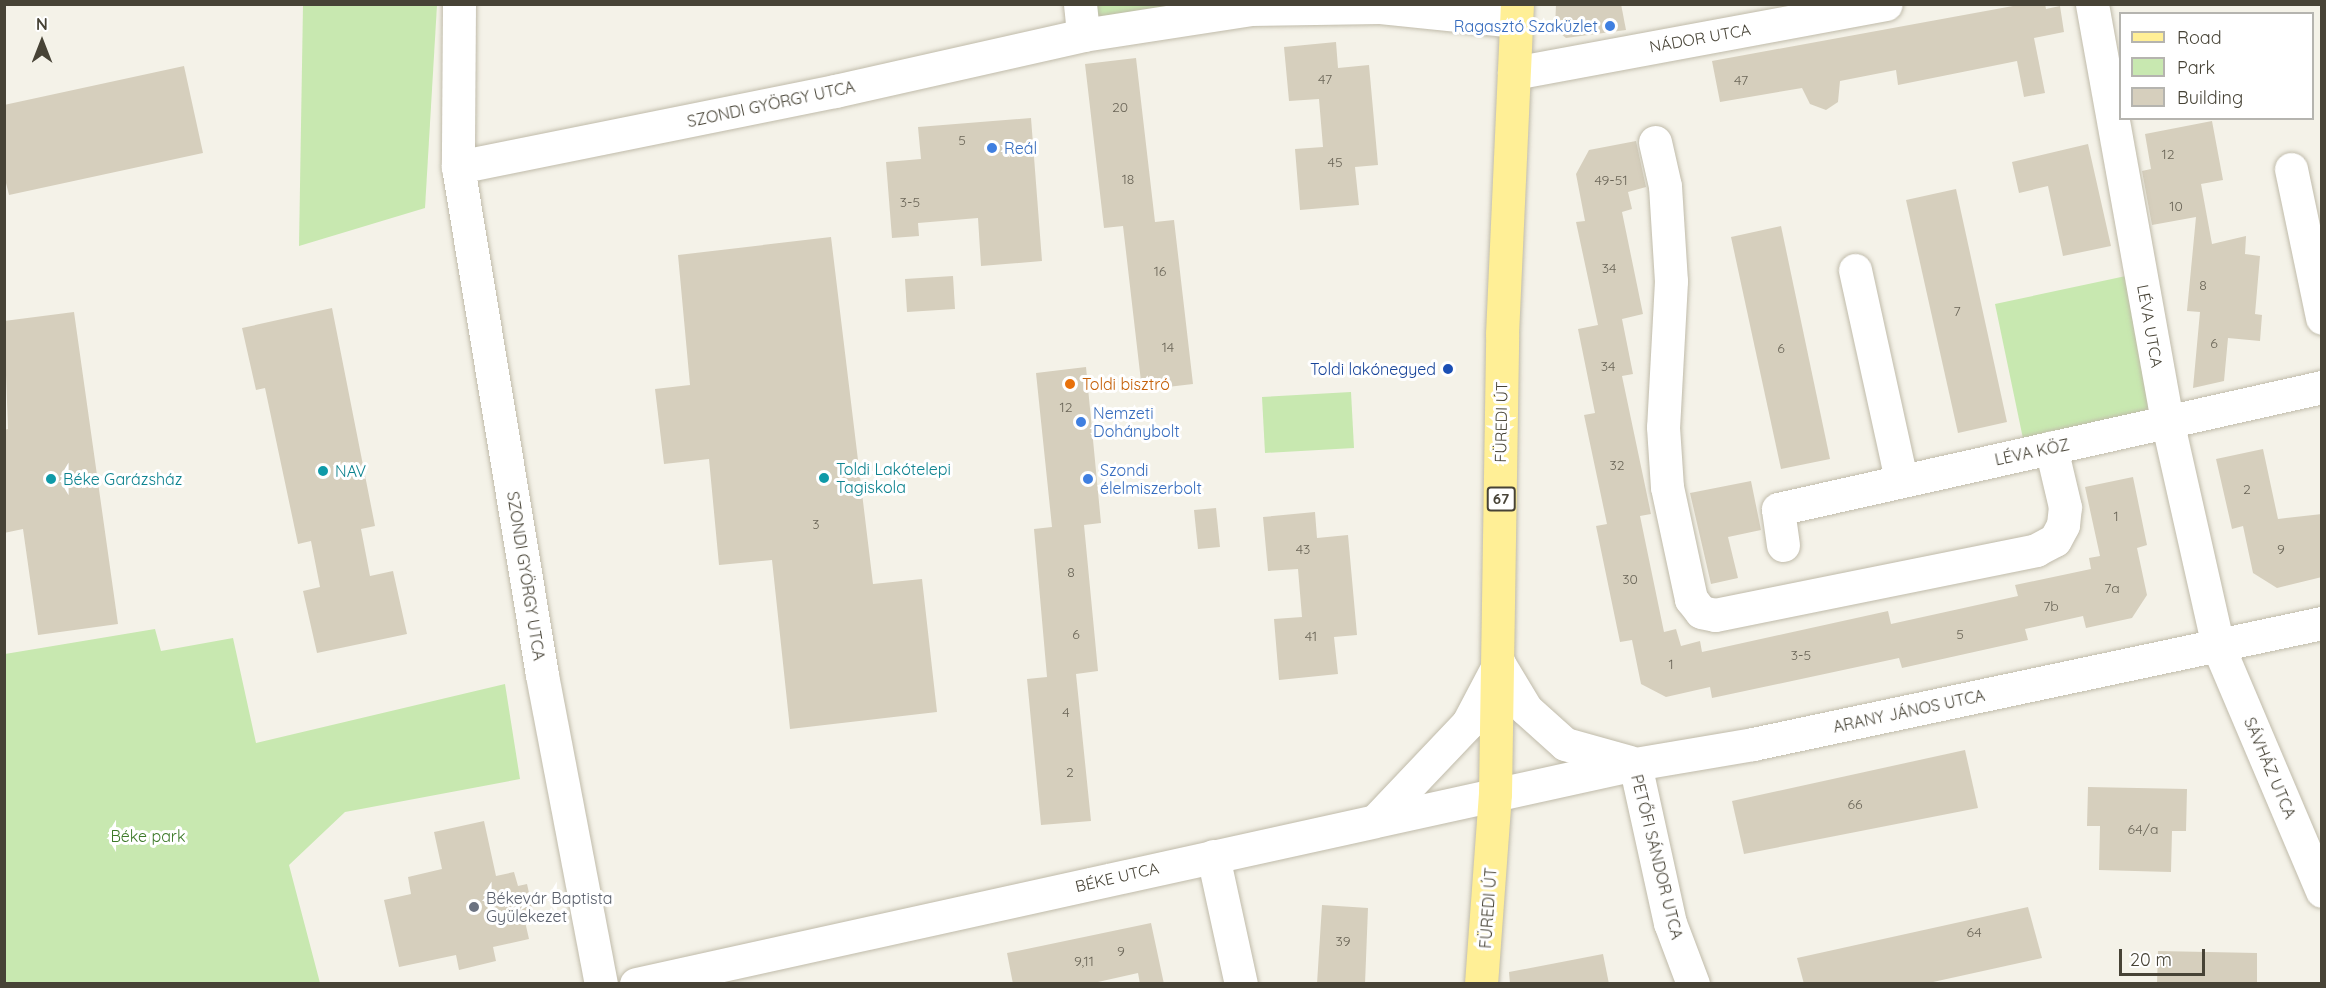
<!DOCTYPE html>
<meta charset="utf-8">
<style>
body{margin:0}
#map{position:relative;width:2326px;height:988px;overflow:hidden;background:#f4f2e8;font-family:Quicksand,sans-serif}
div>[style]{position:absolute}
.green>*{inset:0;background:#c8e8b0}
.building>*{inset:0;background:#d6cfbd}
.roads{filter:drop-shadow(0 0 2px #c0bbaa) drop-shadow(0 0 2px #c0bbaa)}
.minor>*{height:33px;margin:-16.5px;padding:0 16.5px;transform-origin:16.5px;border-radius:16.5px;background:#fff}
.major>*{height:33px;margin:-16.5px;padding:0 16.5px;transform-origin:16.5px;border-radius:16.5px;background:#ffef96}
.dots>*{width:16px;height:16px;translate:-50% -50%;box-sizing:border-box;border:3px solid #fff;border-radius:50%}
span{translate:-50% -50%;white-space:nowrap;text-align:center;line-height:1.15;-webkit-text-stroke:6px #fff;paint-order:stroke}
.number-label{font-size:14px;color:#6b6658}
.number-label span{-webkit-text-stroke-width:0}
.shield-label span{padding:2px 4px;background:#fff;border:2px solid;border-radius:4px;-webkit-text-stroke-width:0}
.shield-label{font-size:15px;color:#474336;font-weight:700}
.shop-label{font-size:16px;color:#366cbe}
.right{translate:-100% -50%;text-align:right}
.left{translate:0 -50%;text-align:left}
.street-label{font-size:16px;color:#474336}
.transit-label{font-size:16px;color:#164399}
.food-label{font-size:16px;color:#c56008}
.culture-label{font-size:16px;color:#0d838f}
.park-label{font-size:16px;color:#3d7a29}
.worship-label{font-size:16px;color:#5b616d}
.frame{position:absolute;inset:0;border:6px solid #474336;pointer-events:none}
.legend{position:absolute;left:2119px;top:12px;width:195px;height:108px;box-sizing:border-box;background:#fff;border:2px solid #b5b4af;margin:0;padding:8px 10px;list-style:none;font-size:18px;color:#474336}
.legend li{display:flex;align-items:center;gap:12px;height:30px}
.legend b{width:30px;border:2px solid #b5b4af}
.north{position:absolute;left:12px;top:12px;width:60px;height:60px;-webkit-text-stroke:4px #fff;paint-order:stroke;rotate:0deg;font-size:16px;font-weight:700;line-height:24px;text-align:center;color:#474336}
.north::after{content:'';display:block;margin:auto;width:21px;height:27px;background:#474336;clip-path:polygon(50% 0,100% 100%,50% 72%,0 100%)}
.scale{position:absolute;left:2119px;top:949px;width:86px;height:27px;box-sizing:border-box;border:3px solid #474336;border-top:0;padding-left:8px;font-size:18px;line-height:21px;white-space:nowrap;color:#474336;-webkit-text-stroke:4px #fff;paint-order:stroke}
</style>
<div id="map">
<div class="green">
<i style="clip-path:polygon(303px 5px,437px 5px,425px 208px,299px 246px)"></i>
<i style="clip-path:polygon(1080px 5px,1179px 5px,1083px 35px)"></i>
<i style="clip-path:polygon(2140px 273px,2167px 420px,2026px 453px,1995px 304px)"></i>
<i style="clip-path:polygon(1351px 392px,1354px 448px,1265px 453px,1262px 397px)"></i>
<i style="clip-path:polygon(155px 629px,161px 651px,233px 638px,256px 743px,505px 684px,520px 779px,345px 812px,289px 865px,320px 983px,5px 983px,5px 654px)"></i>
</div>
<div class="building">
<i style="clip-path:polygon(1556px 4px,1621px 4px,1626px 30px,1566px 38px,1555px 29px)"></i>
<i style="clip-path:polygon(2024px 4px,2045px 4px,2046px 9px,2060px 6px,2064px 32px,2034px 38px,2045px 93px,2024px 97px,2017px 61px,1898px 85px,1896px 70px,1840px 81px,1838px 102px,1826px 110px,1810px 104px,1802px 88px,1720px 102px,1712px 61px)"></i>
<i style="clip-path:polygon(1336px 42px,1338px 68px,1369px 65px,1378px 165px,1355px 167px,1359px 205px,1300px 210px,1295px 149px,1323px 147px,1319px 99px,1289px 101px,1284px 47px)"></i>
<i style="clip-path:polygon(1136px 58px,1155px 222px,1174px 220px,1193px 384px,1142px 390px,1123px 226px,1104px 228px,1085px 64px)"></i>
<i style="clip-path:polygon(184px 66px,203px 153px,9px 195px,4px 175px,4px 105px)"></i>
<i style="clip-path:polygon(1031px 118px,1042px 261px,981px 266px,978px 218px,918px 223px,919px 236px,892px 238px,886px 162px,921px 159px,918px 127px)"></i>
<i style="clip-path:polygon(2212px 121px,2223px 180px,2201px 184px,2212px 244px,2246px 236px,2245px 254px,2260px 256px,2255px 314px,2262px 315px,2260px 341px,2228px 338px,2224px 381px,2193px 388px,2200px 312px,2187px 311px,2196px 217px,2152px 225px,2142px 171px,2151px 169px,2145px 134px)"></i>
<i style="clip-path:polygon(1636px 141px,1646px 187px,1628px 192px,1632px 209px,1622px 212px,1643px 314px,1622px 319px,1633px 374px,1622px 376px,1651px 514px,1640px 516px,1664px 632px,1676px 629px,1681px 646px,1700px 641px,1702px 652px,1888px 611px,1891px 624px,2018px 596px,2015px 585px,2091px 569px,2089px 558px,2100px 556px,2085px 487px,2133px 477px,2147px 545px,2137px 548px,2147px 595px,2132px 618px,2086px 628px,2083px 616px,2025px 629px,2028px 640px,1902px 668px,1899px 658px,1712px 698px,1710px 687px,1666px 697px,1641px 684px,1632px 640px,1620px 642px,1596px 526px,1607px 524px,1584px 415px,1595px 413px,1578px 329px,1598px 325px,1576px 222px,1585px 221px,1576px 174px,1589px 150px)"></i>
<i style="clip-path:polygon(2088px 144px,2111px 246px,2063px 256px,2048px 186px,2019px 193px,2012px 162px)"></i>
<i style="clip-path:polygon(1956px 189px,2007px 422px,1958px 433px,1906px 200px)"></i>
<i style="clip-path:polygon(1781px 226px,1830px 459px,1781px 469px,1731px 237px)"></i>
<i style="clip-path:polygon(831px 237px,873px 584px,922px 579px,937px 712px,790px 729px,772px 560px,719px 565px,709px 459px,664px 464px,655px 389px,690px 385px,678px 255px)"></i>
<i style="clip-path:polygon(953px 276px,955px 309px,907px 312px,905px 279px)"></i>
<i style="clip-path:polygon(332px 308px,375px 526px,361px 529px,370px 576px,393px 571px,407px 634px,317px 653px,303px 591px,320px 587px,311px 541px,298px 544px,265px 388px,256px 390px,242px 328px)"></i>
<i style="clip-path:polygon(74px 312px,118px 624px,38px 635px,23px 529px,4px 533px,4px 430px,8px 429px,4px 321px)"></i>
<i style="clip-path:polygon(1086px 367px,1101px 523px,1084px 525px,1098px 671px,1076px 674px,1091px 821px,1041px 825px,1027px 679px,1047px 677px,1034px 529px,1052px 527px,1036px 373px)"></i>
<i style="clip-path:polygon(2263px 449px,2278px 519px,2322px 514px,2322px 577px,2277px 588px,2253px 573px,2243px 526px,2232px 529px,2216px 459px)"></i>
<i style="clip-path:polygon(1751px 481px,1761px 530px,1728px 537px,1738px 578px,1711px 584px,1690px 493px)"></i>
<i style="clip-path:polygon(1216px 508px,1220px 547px,1198px 549px,1194px 510px)"></i>
<i style="clip-path:polygon(1315px 512px,1317px 538px,1348px 535px,1357px 635px,1334px 637px,1338px 674px,1279px 680px,1274px 619px,1302px 617px,1298px 569px,1268px 571px,1263px 517px)"></i>
<i style="clip-path:polygon(1965px 750px,1978px 808px,1744px 854px,1732px 801px)"></i>
<i style="clip-path:polygon(2088px 787px,2187px 789px,2186px 831px,2172px 831px,2171px 872px,2099px 870px,2100px 826px,2087px 826px)"></i>
<i style="clip-path:polygon(484px 821px,496px 876px,514px 872px,518px 886px,527px 884px,534px 915px,524px 917px,529px 939px,493px 947px,496px 961px,459px 970px,456px 955px,399px 967px,384px 900px,411px 894px,408px 877px,442px 869px,434px 832px)"></i>
<i style="clip-path:polygon(1322px 905px,1368px 908px,1365px 984px,1317px 984px)"></i>
<i style="clip-path:polygon(2028px 907px,2042px 958px,1924px 984px,1804px 984px,1797px 958px)"></i>
<i style="clip-path:polygon(1151px 923px,1164px 984px,1140px 984px,1138px 973px,1089px 984px,1013px 984px,1007px 953px)"></i>
<i style="clip-path:polygon(2158px 951px,2257px 953px,2257px 984px,2157px 984px)"></i>
<i style="clip-path:polygon(1603px 954px,1609px 984px,1510px 984px,1509px 972px)"></i>
</div>
<div class="roads">
<div class="minor">
<i style="left:459px;top:4px;width:163px;rotate:90.4deg"></i>
<i style="left:458px;top:167px;width:515px;rotate:80.61deg"></i>
<i style="left:542px;top:675px;width:315px;rotate:79.2deg"></i>
<i style="left:1080px;top:4px;width:31px;rotate:84deg"></i>
<i style="left:2092px;top:4px;width:423px;rotate:79.8deg"></i>
<i style="left:2167px;top:420px;width:232px;rotate:77.3deg"></i>
<i style="left:2218px;top:646px;width:266px;rotate:67deg"></i>
<i style="left:1514px;top:73px;width:378px;rotate:-10.5deg"></i>
<i style="left:1655px;top:142px;width:45px;rotate:77.2deg"></i>
<i style="left:1665px;top:186px;width:95px;rotate:86.4deg"></i>
<i style="left:1671px;top:281px;width:146px;rotate:93.1deg"></i>
<i style="left:1663px;top:427px;width:60px;rotate:86.2deg"></i>
<i style="left:1667px;top:487px;width:115px;rotate:77.9deg"></i>
<i style="left:1691px;top:599px;width:16px;rotate:52deg"></i>
<i style="left:1701px;top:612px;width:14px;rotate:12deg"></i>
<i style="left:1715px;top:615px;width:328px;rotate:-11.4deg"></i>
<i style="left:2036px;top:550px;width:21px;rotate:-28deg"></i>
<i style="left:2055px;top:540px;width:17px;rotate:-62deg"></i>
<i style="left:2063px;top:525px;width:18px;rotate:-84deg"></i>
<i style="left:2065px;top:507px;width:61px;rotate:-103.3deg"></i>
<i style="left:458px;top:167px;width:385px;rotate:-11.4deg"></i>
<i style="left:835px;top:91px;width:254px;rotate:-12.7deg"></i>
<i style="left:1083px;top:35px;width:169px;rotate:-8.8deg"></i>
<i style="left:1250px;top:9px;width:130px;rotate:-0.9deg"></i>
<i style="left:1380px;top:7px;width:137px;rotate:5.9deg"></i>
<i style="left:2291px;top:169px;width:152px;rotate:78.2deg"></i>
<i style="left:1855px;top:270px;width:215px;rotate:77.6deg"></i>
<i style="left:1783px;top:545px;width:36px;rotate:-98deg"></i>
<i style="left:1778px;top:509px;width:558px;rotate:-12.64deg"></i>
<i style="left:1499px;top:664px;width:52px;rotate:59deg"></i>
<i style="left:1526px;top:709px;width:52px;rotate:41.9deg"></i>
<i style="left:1565px;top:744px;width:67px;rotate:15.5deg"></i>
<i style="left:1635px;top:764px;width:163px;rotate:77.6deg"></i>
<i style="left:1670px;top:923px;width:65px;rotate:69.3deg"></i>
<i style="left:1375px;top:821px;width:135px;rotate:-46.5deg"></i>
<i style="left:1468px;top:723px;width:67px;rotate:-62.3deg"></i>
<i style="left:1213px;top:856px;width:131px;rotate:77.7deg"></i>
<i style="left:636px;top:984px;width:1023px;rotate:-12.42deg"></i>
<i style="left:1635px;top:764px;width:120px;rotate:-9.6deg"></i>
<i style="left:1753px;top:744px;width:582px;rotate:-12.01deg"></i>
</div>
<div class="major">
<i style="left:1481px;top:984px;width:191px;rotate:-85.8deg"></i>
<i style="left:1495px;top:794px;width:460px;rotate:-89.1deg"></i>
<i style="left:1502px;top:334px;width:330px;rotate:-87.4deg"></i>
</div>
</div>
<div class="dots">
<i style="left:1610px;top:26px;background:#3f7fe0"></i>
<i style="left:992px;top:148px;background:#3f7fe0"></i>
<i style="left:1448px;top:369px;background:#1a4fb4"></i>
<i style="left:1070px;top:384px;background:#e8710a"></i>
<i style="left:1081px;top:422px;background:#3f7fe0"></i>
<i style="left:323px;top:471px;background:#0f9aa8"></i>
<i style="left:824px;top:478px;background:#0f9aa8"></i>
<i style="left:51px;top:479px;background:#0f9aa8"></i>
<i style="left:1088px;top:479px;background:#3f7fe0"></i>
<i style="left:474px;top:907px;background:#6b7280"></i>
</div>
<div class="number-label">
<span style="left:1325px;top:79px">47</span>
<span style="left:1741px;top:80px">47</span>
<span style="left:1120px;top:107px">20</span>
<span style="left:962px;top:140px">5</span>
<span style="left:2168px;top:154px">12</span>
<span style="left:1335px;top:162px">45</span>
<span style="left:1128px;top:179px">18</span>
<span style="left:1611px;top:180px">49-51</span>
<span style="left:910px;top:202px">3-5</span>
<span style="left:2176px;top:206px">10</span>
<span style="left:1609px;top:268px">34</span>
<span style="left:1160px;top:271px">16</span>
<span style="left:2203px;top:285px">8</span>
<span style="left:1957px;top:311px">7</span>
<span style="left:2214px;top:343px">6</span>
<span style="left:1168px;top:347px">14</span>
<span style="left:1781px;top:348px">6</span>
<span style="left:1608px;top:366px">34</span>
<span style="left:1066px;top:407px">12</span>
<span style="left:1617px;top:465px">32</span>
<span style="left:2247px;top:489px">2</span>
<span style="left:2116px;top:516px">1</span>
<span style="left:816px;top:524px">3</span>
<span style="left:1303px;top:549px">43</span>
<span style="left:2281px;top:549px">9</span>
<span style="left:1071px;top:572px">8</span>
<span style="left:1630px;top:579px">30</span>
<span style="left:2112px;top:588px">7a</span>
<span style="left:2051px;top:606px">7b</span>
<span style="left:1076px;top:634px">6</span>
<span style="left:1960px;top:634px">5</span>
<span style="left:1311px;top:636px">41</span>
<span style="left:1801px;top:655px">3-5</span>
<span style="left:1671px;top:664px">1</span>
<span style="left:1066px;top:712px">4</span>
<span style="left:1070px;top:772px">2</span>
<span style="left:1855px;top:804px">66</span>
<span style="left:2143px;top:829px">64/a</span>
<span style="left:1974px;top:932px">64</span>
<span style="left:1343px;top:941px">39</span>
<span style="left:1121px;top:951px">9</span>
<span style="left:1084px;top:961px">9,11</span>
</div>
<div class="shield-label">
<span style="left:1501px;top:499px">67</span>
</div>
<div class="shop-label">
<span class="right" style="left:1598px;top:26px">Ragasztó Szaküzlet</span>
<span class="left" style="left:1004px;top:148px">Reál</span>
<span class="left" style="left:1093px;top:422px">Nemzeti<br>Dohánybolt</span>
<span class="left" style="left:1100px;top:479px">Szondi<br>élelmiszerbolt</span>
</div>
<div class="street-label">
<span style="left:1700px;top:38px;rotate:-10deg">NÁDOR UTCA</span>
<span style="left:771px;top:104px;rotate:-12deg">SZONDI GYÖRGY UTCA</span>
<span style="left:2150px;top:326px;rotate:80deg">LÉVA UTCA</span>
<span style="left:1501px;top:422px;rotate:-89deg">FÜREDI ÚT</span>
<span style="left:2032px;top:452px;rotate:-12deg">LÉVA KÖZ</span>
<span style="left:526px;top:576px;rotate:81deg">SZONDI GYÖRGY UTCA</span>
<span style="left:1909px;top:711px;rotate:-12deg">ARANY JÁNOS UTCA</span>
<span style="left:2270px;top:768px;rotate:67deg">SÁVHÁZ UTCA</span>
<span style="left:1657px;top:857px;rotate:76deg">PETŐFI SÁNDOR UTCA</span>
<span style="left:1117px;top:877px;rotate:-13deg">BÉKE UTCA</span>
<span style="left:1488px;top:908px;rotate:-86deg">FÜREDI ÚT</span>
</div>
<div class="transit-label">
<span class="right" style="left:1436px;top:369px">Toldi lakónegyed</span>
</div>
<div class="food-label">
<span class="left" style="left:1082px;top:384px">Toldi bisztró</span>
</div>
<div class="culture-label">
<span class="left" style="left:836px;top:478px">Toldi Lakótelepi<br>Tagiskola</span>
<span class="left" style="left:335px;top:471px">NAV</span>
<span class="left" style="left:63px;top:479px">Béke Garázsház</span>
</div>
<div class="park-label">
<span style="left:148px;top:836px">Béke park</span>
</div>
<div class="worship-label">
<span class="left" style="left:486px;top:907px">Békevár Baptista<br>Gyülekezet</span>
</div>
<div class="frame"></div>
<ul class="legend">
<li><b style="height:8px;background:#ffef96"></b>Road</li>
<li><b style="height:16px;background:#c8e8b0"></b>Park</li>
<li><b style="height:16px;background:#d6cfbd"></b>Building</li>
</ul>
<div class="north">N</div>
<div class="scale">20 m</div>
</div>
